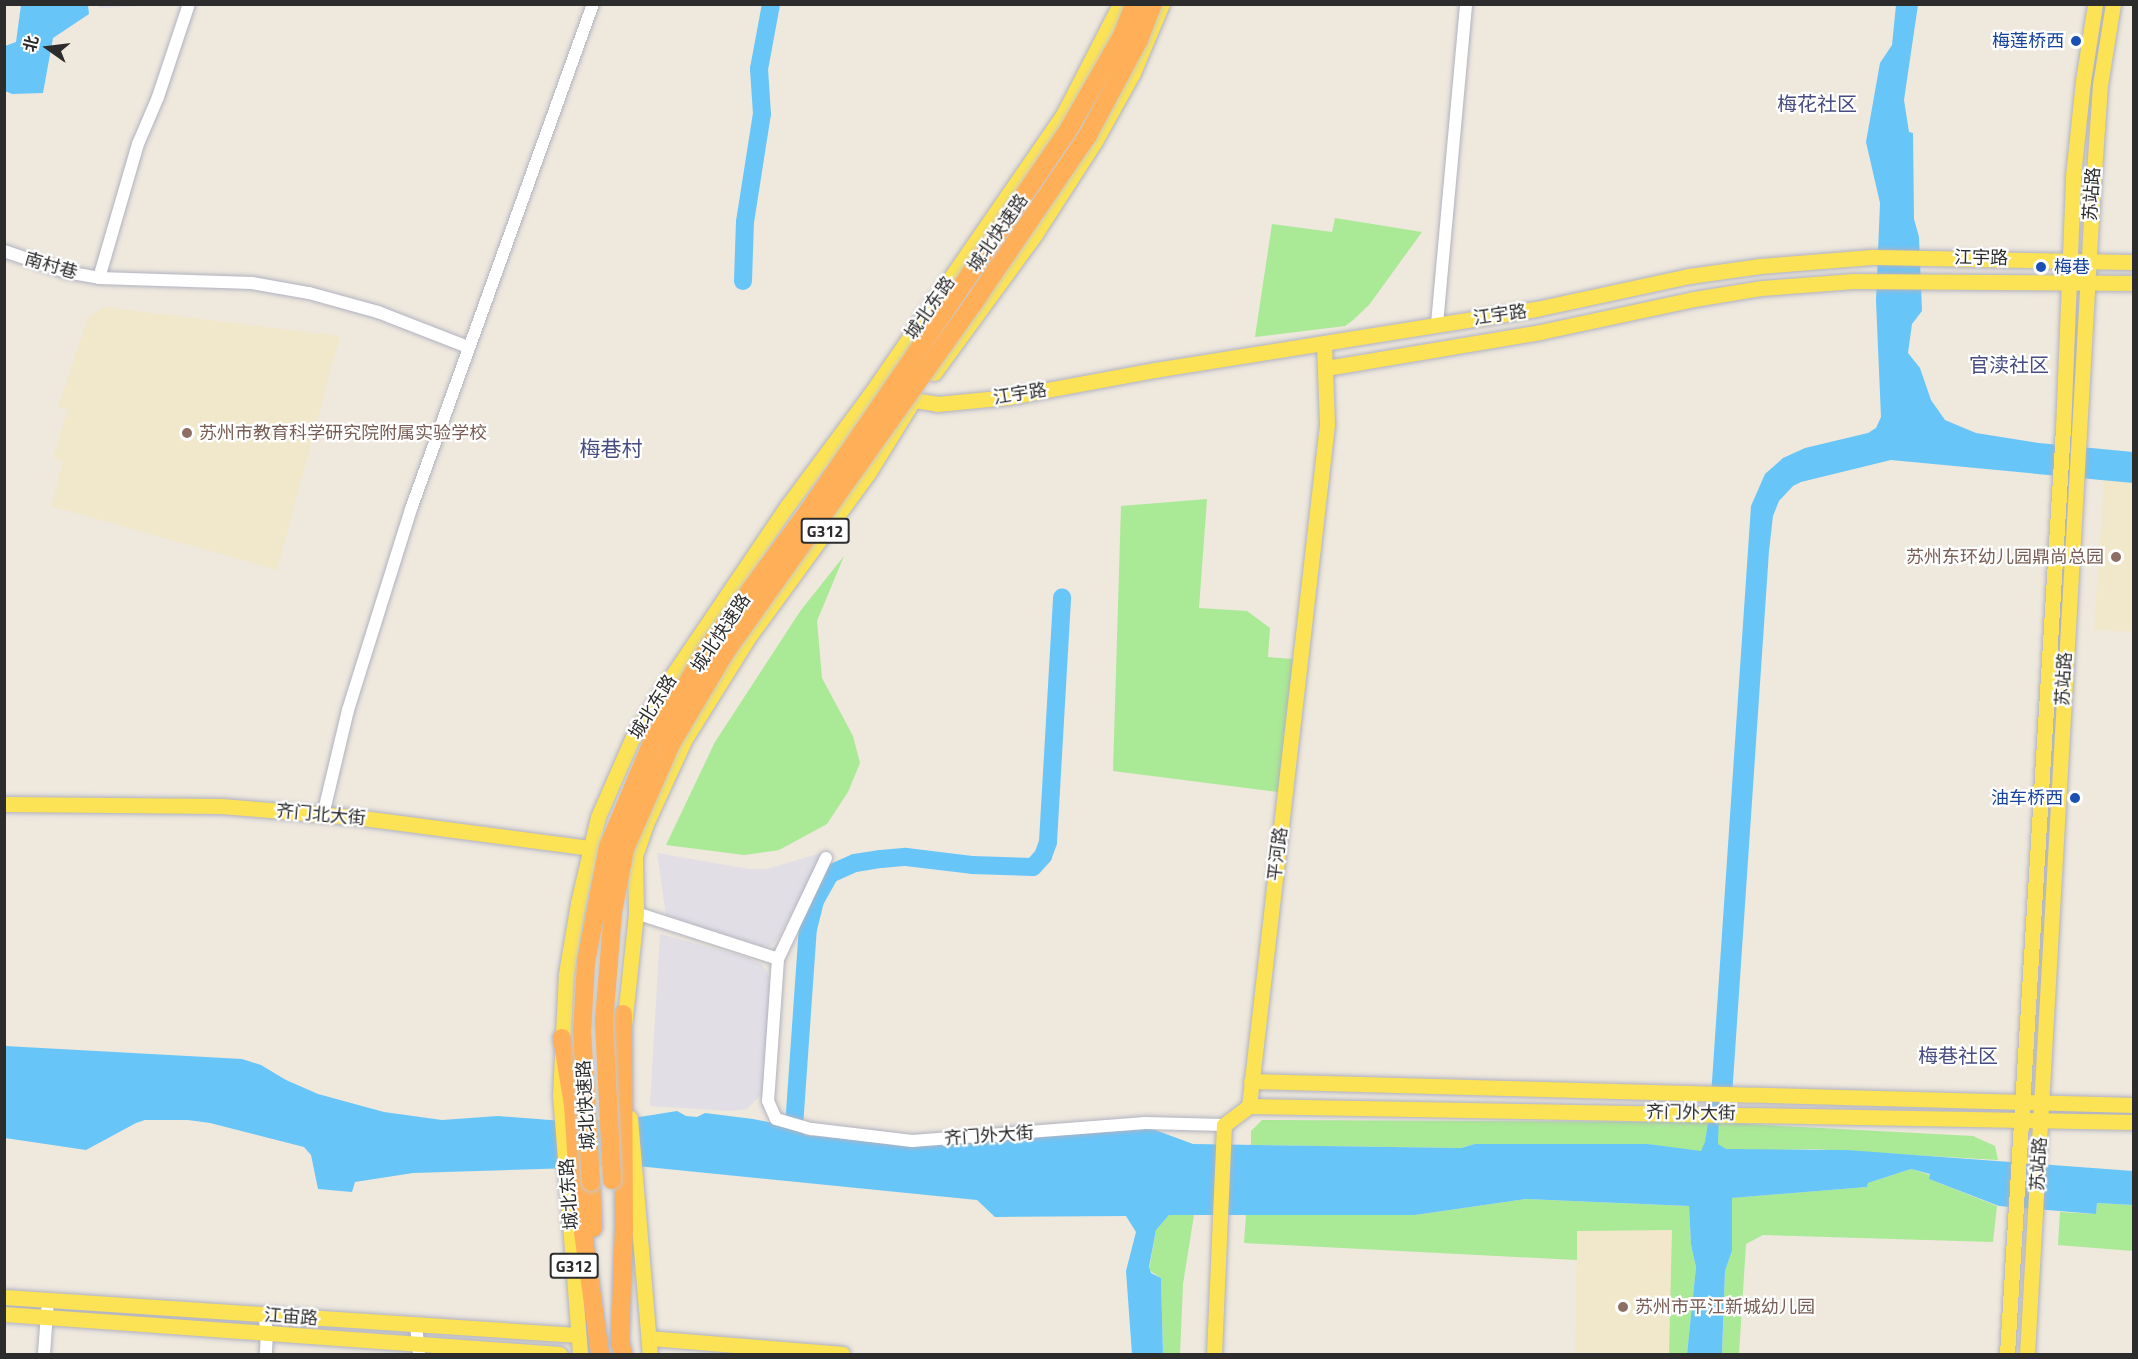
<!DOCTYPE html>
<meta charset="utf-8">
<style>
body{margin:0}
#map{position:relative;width:2138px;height:1359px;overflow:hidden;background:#eee8dd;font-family:"Titillium Web","Noto Sans SC",sans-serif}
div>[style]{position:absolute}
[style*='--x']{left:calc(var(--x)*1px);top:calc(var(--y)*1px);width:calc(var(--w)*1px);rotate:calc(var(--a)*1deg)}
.industrial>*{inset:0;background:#e1dee6}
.education>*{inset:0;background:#f1e8cb;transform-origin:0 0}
.green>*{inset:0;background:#aae995}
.water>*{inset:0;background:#68c5f8}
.river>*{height:18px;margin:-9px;padding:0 9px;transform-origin:9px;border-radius:9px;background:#68c5f8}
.roads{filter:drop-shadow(0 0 2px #b1b2c0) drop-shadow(0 0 2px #b1b2c0)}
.minor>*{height:12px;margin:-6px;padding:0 6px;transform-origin:6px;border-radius:6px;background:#fff}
.major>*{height:15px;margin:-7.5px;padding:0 7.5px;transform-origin:7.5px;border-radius:7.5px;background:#fbe355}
.highway>*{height:18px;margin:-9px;padding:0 9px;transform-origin:9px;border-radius:9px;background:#ffaf57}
.bridges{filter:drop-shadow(0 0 2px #c8c8c8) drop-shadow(0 0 2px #c8c8c8)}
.highway-bridge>*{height:18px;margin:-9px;padding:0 9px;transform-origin:9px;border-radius:9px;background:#ffaf57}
.dots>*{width:16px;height:16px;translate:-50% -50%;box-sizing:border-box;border:3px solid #fff;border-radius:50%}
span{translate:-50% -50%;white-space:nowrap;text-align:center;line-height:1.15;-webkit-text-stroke:4.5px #fff;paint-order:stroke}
.shield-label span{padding:2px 4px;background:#fff;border:2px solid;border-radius:4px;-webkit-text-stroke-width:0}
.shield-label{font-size:16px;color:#2c2c2c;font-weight:700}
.transit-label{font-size:18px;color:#164399}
.right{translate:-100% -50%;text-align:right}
.left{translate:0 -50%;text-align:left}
.street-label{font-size:18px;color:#2c2c2c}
.education-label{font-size:18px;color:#785e54}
.neighbourhood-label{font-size:20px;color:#484d80}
.quarter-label{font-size:21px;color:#484d80}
.frame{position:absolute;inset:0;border:6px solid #2c2c2c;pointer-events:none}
.north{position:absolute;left:18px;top:18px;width:60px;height:60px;-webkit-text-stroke:4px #fff;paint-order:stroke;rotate:284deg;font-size:16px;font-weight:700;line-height:24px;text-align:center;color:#2c2c2c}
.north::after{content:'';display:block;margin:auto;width:21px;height:27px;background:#2c2c2c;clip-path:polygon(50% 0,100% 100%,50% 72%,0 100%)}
</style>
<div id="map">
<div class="industrial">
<div style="clip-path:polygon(182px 4px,99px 8px,99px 4px)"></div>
<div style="clip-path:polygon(824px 852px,777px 940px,771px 946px,762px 946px,666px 915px,657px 853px,748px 869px,767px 869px)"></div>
<div style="clip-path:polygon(660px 934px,749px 958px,762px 965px,767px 972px,770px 980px,767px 1069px,762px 1094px,747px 1109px,731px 1111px,650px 1106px)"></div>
</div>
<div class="education">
<div style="clip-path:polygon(104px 307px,340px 336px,277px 570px,51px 506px,63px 461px,53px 457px,68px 409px,58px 407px,88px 317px)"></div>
<div style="clip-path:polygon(2104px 480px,2133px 483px,2133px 632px,2094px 630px)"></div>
<div style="left:1672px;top:1230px;width:124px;height:95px;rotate:91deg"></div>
</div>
<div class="green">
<div style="clip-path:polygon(1335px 218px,1422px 232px,1369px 305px,1352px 321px,1345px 326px,1255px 337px,1272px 224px,1332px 232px)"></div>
<div style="clip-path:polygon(1207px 499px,1199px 608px,1247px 611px,1270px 628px,1268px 657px,1293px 659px,1278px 792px,1113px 771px,1121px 506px)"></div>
<div style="clip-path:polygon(844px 556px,817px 621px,822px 678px,853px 736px,860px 763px,848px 792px,827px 824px,779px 850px,744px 855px,666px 845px,715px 742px,801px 610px)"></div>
<div style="clip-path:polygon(1262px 1120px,1709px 1122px,1973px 1136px,1995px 1146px,1998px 1160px,1813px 1149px,1696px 1152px,1648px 1144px,1475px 1144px,1461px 1148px,1251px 1145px,1251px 1131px)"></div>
<div style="clip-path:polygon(1911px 1169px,1930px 1175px,1929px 1179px,1997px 1206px,1993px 1242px,1763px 1235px,1746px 1244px,1739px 1354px,1722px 1354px,1725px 1271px,1732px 1251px,1732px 1198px,1867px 1187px,1868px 1183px)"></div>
<div style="clip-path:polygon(1526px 1199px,1689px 1206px,1691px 1245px,1696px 1267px,1687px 1354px,1669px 1354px,1672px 1230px,1577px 1231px,1577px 1260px,1244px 1243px,1246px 1215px,1415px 1215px)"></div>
<div style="clip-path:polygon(2097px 1203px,2133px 1205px,2133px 1251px,2058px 1245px,2060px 1212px,2096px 1214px)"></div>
<div style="clip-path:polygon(1169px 1215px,1194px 1215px,1183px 1284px,1180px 1354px,1163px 1354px,1161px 1278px,1149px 1270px,1156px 1230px)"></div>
</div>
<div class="water">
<div style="clip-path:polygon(21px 5px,88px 5px,89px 14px,53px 38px,43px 93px,12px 94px,5px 91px,5px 46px,16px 42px)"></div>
<div style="clip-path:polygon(1896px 5px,1918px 5px,1904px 100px,1909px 132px,1913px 133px,1914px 219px,1919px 237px,1922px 311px,1912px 324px,1908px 353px,1920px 368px,1931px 400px,1945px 420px,1976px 433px,2039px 443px,2133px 452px,2133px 483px,1891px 460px,1801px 482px,1793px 486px,1779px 501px,1773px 516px,1769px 551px,1731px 1111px,1719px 1111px,1718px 1144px,1726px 1149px,1847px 1150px,2133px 1171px,2133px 1205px,2097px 1203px,2096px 1214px,1999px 1206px,1929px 1179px,1930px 1174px,1911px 1169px,1868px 1183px,1867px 1187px,1732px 1198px,1732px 1251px,1725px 1271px,1722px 1354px,1687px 1354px,1696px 1267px,1691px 1245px,1689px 1206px,1526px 1199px,1415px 1215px,1169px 1215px,1156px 1230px,1149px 1267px,1151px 1273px,1161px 1278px,1163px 1354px,1132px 1354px,1126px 1271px,1136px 1232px,1126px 1216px,995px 1217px,977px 1200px,637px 1166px,413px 1173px,355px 1182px,352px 1192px,318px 1189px,311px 1155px,304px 1147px,210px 1123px,188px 1120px,145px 1120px,136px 1123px,86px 1150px,5px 1138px,5px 1046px,242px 1059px,261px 1065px,286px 1080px,318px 1094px,384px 1112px,442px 1120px,498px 1116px,563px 1121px,627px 1119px,677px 1111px,686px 1116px,697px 1117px,705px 1113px,753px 1119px,792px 1127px,805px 1135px,920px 1146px,1147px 1127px,1193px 1144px,1461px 1148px,1475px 1144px,1648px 1144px,1701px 1151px,1705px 1142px,1710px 1111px,1751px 506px,1765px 474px,1783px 458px,1805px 448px,1868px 433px,1876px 428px,1881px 417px,1876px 301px,1880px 203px,1866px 142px,1880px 63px,1892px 45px)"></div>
</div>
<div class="river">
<div style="--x:743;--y:281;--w:59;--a:-88.1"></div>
<div style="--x:745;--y:222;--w:109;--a:-81.1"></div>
<div style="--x:762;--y:114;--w:45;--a:-93.8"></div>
<div style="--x:759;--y:69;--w:66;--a:-79.5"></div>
<div style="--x:793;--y:1141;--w:213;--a:-86"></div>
<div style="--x:808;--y:929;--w:29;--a:-76"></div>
<div style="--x:815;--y:901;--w:31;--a:-61"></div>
<div style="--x:830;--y:874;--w:27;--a:-24"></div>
<div style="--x:855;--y:863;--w:26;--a:-9"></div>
<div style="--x:881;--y:859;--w:25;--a:-5"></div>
<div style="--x:906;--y:857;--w:66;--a:6.9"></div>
<div style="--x:972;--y:865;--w:61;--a:1.9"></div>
<div style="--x:1033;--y:867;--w:15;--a:-48"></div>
<div style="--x:1043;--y:856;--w:15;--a:-70"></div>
<div style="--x:1048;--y:842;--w:245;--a:-86.7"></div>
</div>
<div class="roads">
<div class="minor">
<div style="--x:4;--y:251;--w:65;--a:18.7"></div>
<div style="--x:66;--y:272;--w:34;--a:10"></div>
<div style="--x:99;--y:278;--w:153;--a:1.9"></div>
<div style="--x:252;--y:283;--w:58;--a:10"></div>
<div style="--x:309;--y:293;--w:72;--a:15.4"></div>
<div style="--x:378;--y:312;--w:97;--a:21.3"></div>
<div style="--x:99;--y:278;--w:140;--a:-73.8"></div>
<div style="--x:138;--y:144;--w:51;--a:-66.9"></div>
<div style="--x:158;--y:97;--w:98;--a:-71.6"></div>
<div style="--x:1437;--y:324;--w:321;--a:-84.8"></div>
<div style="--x:323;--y:815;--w:108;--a:-76.6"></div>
<div style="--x:348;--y:710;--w:211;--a:-72.6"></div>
<div style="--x:411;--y:509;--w:537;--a:-70.18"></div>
<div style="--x:826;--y:858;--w:112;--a:115.4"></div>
<div style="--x:778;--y:959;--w:142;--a:94"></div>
<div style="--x:768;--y:1101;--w:20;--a:66"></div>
<div style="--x:776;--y:1119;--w:37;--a:16"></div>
<div style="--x:812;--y:1129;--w:101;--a:6.8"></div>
<div style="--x:912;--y:1141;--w:234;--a:-4.4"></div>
<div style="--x:1145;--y:1123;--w:79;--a:1.5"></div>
<div style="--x:636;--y:913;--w:149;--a:17.9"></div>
<div style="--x:264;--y:1315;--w:17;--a:80"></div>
<div style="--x:267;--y:1332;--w:22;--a:93"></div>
<div style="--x:416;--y:1325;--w:29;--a:84"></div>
<div style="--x:44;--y:1354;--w:54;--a:-85.8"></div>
</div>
<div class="major">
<div style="--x:1326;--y:368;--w:217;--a:-9.5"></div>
<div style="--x:1540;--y:332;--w:157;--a:-12.1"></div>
<div style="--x:1694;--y:299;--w:69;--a:-9.2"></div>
<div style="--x:1762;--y:288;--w:92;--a:-4.4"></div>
<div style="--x:1854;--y:281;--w:280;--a:0.4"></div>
<div style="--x:934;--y:373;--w:173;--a:-53.9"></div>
<div style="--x:1036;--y:233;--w:107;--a:-57.2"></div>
<div style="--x:1094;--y:143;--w:80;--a:-60.9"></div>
<div style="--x:1133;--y:73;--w:75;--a:-67.2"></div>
<div style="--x:901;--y:398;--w:36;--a:9"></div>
<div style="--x:937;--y:404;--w:72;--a:-5.6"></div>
<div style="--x:1009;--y:397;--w:148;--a:-10.5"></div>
<div style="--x:1155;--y:370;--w:386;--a:-9.1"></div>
<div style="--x:1536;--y:309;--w:157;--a:-12.2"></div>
<div style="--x:1689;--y:276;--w:72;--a:-8"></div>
<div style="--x:1760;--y:266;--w:112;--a:-4.6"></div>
<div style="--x:1872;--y:257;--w:262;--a:1.1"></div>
<div style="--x:4;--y:804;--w:217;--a:0.5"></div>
<div style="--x:221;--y:806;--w:134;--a:4.7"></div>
<div style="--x:355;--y:817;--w:246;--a:7.5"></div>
<div style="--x:624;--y:1026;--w:114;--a:-83.9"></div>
<div style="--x:636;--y:913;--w:57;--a:-91"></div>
<div style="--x:635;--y:856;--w:34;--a:-71"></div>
<div style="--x:646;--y:824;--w:94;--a:-65.4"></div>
<div style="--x:685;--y:739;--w:119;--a:-58"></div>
<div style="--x:748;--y:638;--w:205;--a:-53.9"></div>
<div style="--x:869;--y:472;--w:80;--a:-58.3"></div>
<div style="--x:1251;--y:1081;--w:883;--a:1.56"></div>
<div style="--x:1249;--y:1106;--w:885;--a:1.04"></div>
<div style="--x:630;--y:1118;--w:237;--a:85.2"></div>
<div style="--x:4;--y:1297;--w:575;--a:3.79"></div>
<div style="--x:4;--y:1314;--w:557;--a:4.11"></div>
<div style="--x:649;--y:1338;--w:194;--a:4.7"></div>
<div style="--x:580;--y:1354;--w:259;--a:-94.4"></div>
<div style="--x:560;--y:1096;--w:122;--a:-87.2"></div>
<div style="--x:566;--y:974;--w:72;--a:-80.4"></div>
<div style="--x:578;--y:903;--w:88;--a:-76.9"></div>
<div style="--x:598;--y:817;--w:85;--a:-66.4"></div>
<div style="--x:632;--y:739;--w:71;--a:-57.7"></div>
<div style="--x:670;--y:679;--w:210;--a:-55.9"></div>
<div style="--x:788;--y:505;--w:136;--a:-53.4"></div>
<div style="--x:869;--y:396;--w:344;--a:-55.4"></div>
<div style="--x:1064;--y:113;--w:123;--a:-62.8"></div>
<div style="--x:1214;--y:1354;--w:229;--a:-87.5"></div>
<div style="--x:1224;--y:1125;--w:31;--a:-37"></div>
<div style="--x:1249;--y:1106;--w:685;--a:-83.47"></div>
<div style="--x:1327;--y:425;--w:81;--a:-92.1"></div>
<div style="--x:2007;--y:1354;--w:927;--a:-86.54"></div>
<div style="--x:2063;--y:429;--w:253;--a:-87.7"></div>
<div style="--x:2073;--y:176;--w:96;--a:-84"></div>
<div style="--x:2083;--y:81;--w:78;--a:-81.1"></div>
<div style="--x:2027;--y:1354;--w:1154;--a:-86.77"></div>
<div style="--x:2092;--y:202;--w:117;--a:-86.1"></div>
<div style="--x:2100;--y:85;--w:82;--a:-80.9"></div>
</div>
<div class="highway">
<div style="--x:562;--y:1038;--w:68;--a:80.7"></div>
<div style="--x:573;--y:1105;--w:106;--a:86.2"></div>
<div style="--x:580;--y:1211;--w:144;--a:82"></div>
<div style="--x:591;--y:1182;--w:46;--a:87.5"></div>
<div style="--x:623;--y:1354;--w:13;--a:-103"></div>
<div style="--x:620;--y:1341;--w:114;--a:-88"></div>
<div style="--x:624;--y:1227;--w:213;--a:-90.3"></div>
</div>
</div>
<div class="bridges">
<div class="highway-bridge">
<div style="--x:612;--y:1180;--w:159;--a:-92.9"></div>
<div style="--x:604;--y:1021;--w:109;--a:-85.3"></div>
<div style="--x:613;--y:912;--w:64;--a:-79.2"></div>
<div style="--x:625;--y:849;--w:115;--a:-66.3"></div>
<div style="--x:671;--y:744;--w:106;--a:-59.3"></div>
<div style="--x:725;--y:653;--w:439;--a:-54.6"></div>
<div style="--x:979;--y:295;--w:194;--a:-55.7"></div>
<div style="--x:1088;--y:135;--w:108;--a:-61.8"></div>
<div style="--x:1139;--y:40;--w:39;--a:-69"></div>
<div style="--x:591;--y:1182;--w:150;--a:-93.4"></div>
<div style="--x:582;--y:1032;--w:70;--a:-86.7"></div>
<div style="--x:586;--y:962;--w:117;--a:-79.2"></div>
<div style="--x:608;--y:847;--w:116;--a:-67.2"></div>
<div style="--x:653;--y:740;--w:109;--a:-59.2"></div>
<div style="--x:709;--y:646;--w:169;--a:-53.7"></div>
<div style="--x:809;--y:510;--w:463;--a:-55.7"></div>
<div style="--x:1070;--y:127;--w:105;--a:-60.3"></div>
<div style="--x:1122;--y:36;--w:34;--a:-69"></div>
</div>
</div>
<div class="dots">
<div style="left:2076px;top:41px;background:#1a4fb4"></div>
<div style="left:2041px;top:267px;background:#1a4fb4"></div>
<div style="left:187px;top:433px;background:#8d6e63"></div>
<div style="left:2116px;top:557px;background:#8d6e63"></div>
<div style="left:2075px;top:798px;background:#1a4fb4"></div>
<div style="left:1623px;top:1307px;background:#8d6e63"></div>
</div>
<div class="shield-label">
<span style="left:825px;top:531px">G312</span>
<span style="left:574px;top:1266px">G312</span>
</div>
<div class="transit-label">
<span class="right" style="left:2064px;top:41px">梅莲桥西</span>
<span class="left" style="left:2054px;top:267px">梅巷</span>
<span class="right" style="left:2063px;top:798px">油车桥西</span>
</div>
<div class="street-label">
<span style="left:2092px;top:194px;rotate:-86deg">苏站路</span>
<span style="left:998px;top:233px;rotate:-55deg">城北快速路</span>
<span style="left:1981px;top:258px;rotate:1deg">江宇路</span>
<span style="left:51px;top:266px;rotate:16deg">南村巷</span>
<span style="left:930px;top:308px;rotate:-55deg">城北东路</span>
<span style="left:1500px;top:315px;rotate:-8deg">江宇路</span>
<span style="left:1020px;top:394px;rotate:-9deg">江宇路</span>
<span style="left:721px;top:633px;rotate:-56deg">城北快速路</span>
<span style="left:2064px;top:679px;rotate:-87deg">苏站路</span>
<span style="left:653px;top:707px;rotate:-58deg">城北东路</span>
<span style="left:321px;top:815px;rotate:5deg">齐门北大街</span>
<span style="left:1278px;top:854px;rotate:-83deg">平河路</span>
<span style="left:586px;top:1105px;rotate:-93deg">城北快速路</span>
<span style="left:1691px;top:1113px;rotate:1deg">齐门外大街</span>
<span style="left:989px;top:1136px;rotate:-4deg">齐门外大街</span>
<span style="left:2039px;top:1164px;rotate:-87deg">苏站路</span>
<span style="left:569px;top:1194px;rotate:-94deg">城北东路</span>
<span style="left:291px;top:1317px;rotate:4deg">江宙路</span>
</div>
<div class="education-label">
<span class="left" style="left:199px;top:433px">苏州市教育科学研究院附属实验学校</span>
<span class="right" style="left:2104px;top:557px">苏州东环幼儿园鼎尚总园</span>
<span class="left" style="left:1635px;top:1307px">苏州市平江新城幼儿园</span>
</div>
<div class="neighbourhood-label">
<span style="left:1817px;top:103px">梅花社区</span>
<span style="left:2009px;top:364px">官渎社区</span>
<span style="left:1958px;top:1055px">梅巷社区</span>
</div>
<div class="quarter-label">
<span style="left:611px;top:448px">梅巷村</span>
</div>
<div class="frame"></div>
<div class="north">北</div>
</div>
